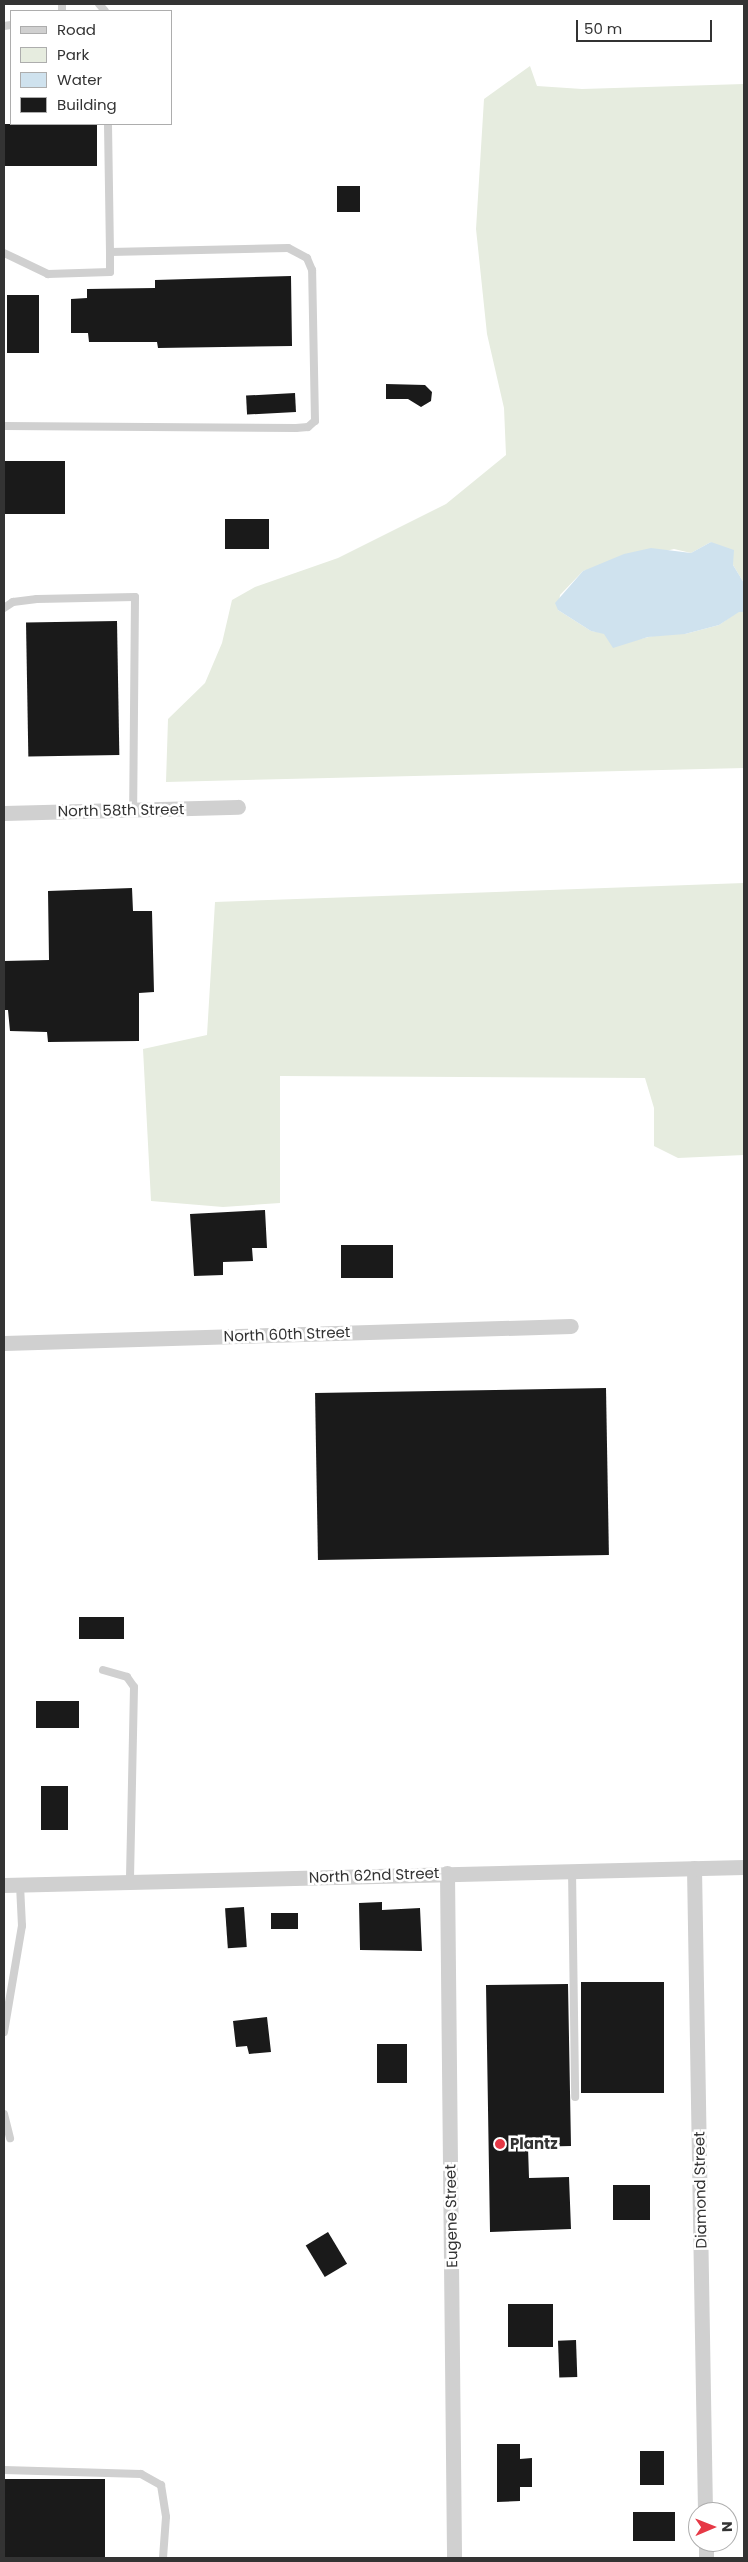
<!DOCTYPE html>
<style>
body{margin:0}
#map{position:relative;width:748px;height:2562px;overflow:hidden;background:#fff;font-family:Poppins,sans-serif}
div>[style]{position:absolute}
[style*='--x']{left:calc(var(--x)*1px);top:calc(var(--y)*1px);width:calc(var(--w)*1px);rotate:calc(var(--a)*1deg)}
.green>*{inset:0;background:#e6ecdf}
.water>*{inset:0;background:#cfe2ee}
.building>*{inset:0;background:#1a1a1a;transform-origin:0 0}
.service>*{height:8px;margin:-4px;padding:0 4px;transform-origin:4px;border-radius:4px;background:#d0d0d0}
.minor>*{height:15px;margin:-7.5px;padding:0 7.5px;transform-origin:7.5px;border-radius:7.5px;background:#d0d0d0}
.dots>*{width:14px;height:14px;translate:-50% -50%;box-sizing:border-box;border:2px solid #fff;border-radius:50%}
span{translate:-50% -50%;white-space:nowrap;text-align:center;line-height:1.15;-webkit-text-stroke:5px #fff;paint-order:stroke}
.street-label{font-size:15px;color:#333}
.poi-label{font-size:15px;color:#333;font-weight:700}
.left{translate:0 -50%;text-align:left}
.frame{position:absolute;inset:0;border:5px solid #333;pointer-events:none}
.legend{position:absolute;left:10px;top:10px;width:162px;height:115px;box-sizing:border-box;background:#fff;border:1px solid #adadad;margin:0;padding:6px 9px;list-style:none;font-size:15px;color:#333}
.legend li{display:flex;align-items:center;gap:10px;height:25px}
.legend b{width:25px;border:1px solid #adadad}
.north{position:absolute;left:688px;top:2502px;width:50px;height:50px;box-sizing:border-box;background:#fff;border:1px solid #adadad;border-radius:50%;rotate:89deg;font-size:14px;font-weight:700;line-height:20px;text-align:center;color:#333}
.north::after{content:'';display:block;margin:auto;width:18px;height:22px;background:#e63946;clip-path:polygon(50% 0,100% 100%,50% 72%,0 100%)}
.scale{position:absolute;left:576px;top:20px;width:136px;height:22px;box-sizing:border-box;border:2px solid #333;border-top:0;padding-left:6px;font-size:15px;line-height:18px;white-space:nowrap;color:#333;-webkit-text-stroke:4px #fff;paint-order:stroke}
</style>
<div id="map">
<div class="green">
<div style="clip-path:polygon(530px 66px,537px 86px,582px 89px,744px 84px,744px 583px,733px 565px,711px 542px,691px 553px,674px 549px,583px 571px,560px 595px,558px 610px,591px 631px,640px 639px,666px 633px,685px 634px,719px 625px,739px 611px,744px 612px,744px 768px,166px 782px,168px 719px,205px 683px,222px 643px,232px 600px,255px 587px,338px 558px,446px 504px,506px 455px,504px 408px,487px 334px,476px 229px,484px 99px)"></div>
<div style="clip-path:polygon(744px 883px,744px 1155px,678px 1158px,654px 1146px,654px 1108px,645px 1078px,280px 1076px,280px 1203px,223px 1207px,151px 1201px,143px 1049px,207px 1035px,215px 902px)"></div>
</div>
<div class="water">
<div style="clip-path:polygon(711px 542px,734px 550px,733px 565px,744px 583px,744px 612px,739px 612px,719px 625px,685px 634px,648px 637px,613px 648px,604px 634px,591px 631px,558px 610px,555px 603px,583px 571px,624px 554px,651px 548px,691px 553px)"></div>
</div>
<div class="building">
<div style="left:4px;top:124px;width:93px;height:42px"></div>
<div style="left:337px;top:186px;width:23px;height:26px"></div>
<div style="clip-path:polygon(291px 276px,292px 346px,158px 348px,157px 342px,89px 342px,88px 333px,71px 333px,71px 299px,87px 298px,87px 289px,155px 288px,155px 280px)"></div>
<div style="left:39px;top:295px;width:58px;height:32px;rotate:90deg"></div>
<div style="clip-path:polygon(386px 384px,425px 385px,432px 392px,431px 401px,421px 407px,408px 399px,386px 399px)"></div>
<div style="left:295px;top:393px;width:19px;height:49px;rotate:87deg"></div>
<div style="left:65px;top:461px;width:53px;height:61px;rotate:90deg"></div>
<div style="left:225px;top:519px;width:44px;height:30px"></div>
<div style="left:117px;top:621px;width:134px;height:91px;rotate:89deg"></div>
<div style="clip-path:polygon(132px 888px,133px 911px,152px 911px,154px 992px,139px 993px,139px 1041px,48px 1042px,47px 1032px,10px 1031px,8px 1010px,4px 1010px,4px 961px,49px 960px,48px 891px)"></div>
<div style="clip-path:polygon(265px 1210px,267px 1248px,252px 1248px,253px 1261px,223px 1262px,223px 1275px,194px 1276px,190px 1214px)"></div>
<div style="left:341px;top:1245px;width:52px;height:33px"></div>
<div style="left:606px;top:1388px;width:167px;height:291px;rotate:89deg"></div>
<div style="left:79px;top:1617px;width:45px;height:22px"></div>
<div style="left:36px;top:1701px;width:43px;height:27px"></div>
<div style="left:41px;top:1786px;width:27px;height:44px"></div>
<div style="clip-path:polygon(382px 1902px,382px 1910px,420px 1908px,422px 1951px,360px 1950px,359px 1903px)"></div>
<div style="left:244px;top:1907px;width:40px;height:19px;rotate:86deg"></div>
<div style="left:271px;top:1913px;width:27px;height:16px"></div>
<div style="left:581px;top:1982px;width:83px;height:111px"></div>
<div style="clip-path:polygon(568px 1984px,571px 2146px,528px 2147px,529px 2178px,569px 2177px,571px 2229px,490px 2232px,486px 1985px)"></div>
<div style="clip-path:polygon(267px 2017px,271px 2052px,249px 2054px,247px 2046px,236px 2047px,233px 2021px)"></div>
<div style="left:377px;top:2044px;width:30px;height:39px"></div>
<div style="left:650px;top:2185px;width:35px;height:37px;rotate:90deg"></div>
<div style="left:328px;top:2232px;width:37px;height:26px;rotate:59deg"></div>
<div style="left:508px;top:2304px;width:45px;height:43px"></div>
<div style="left:576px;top:2340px;width:37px;height:18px;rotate:88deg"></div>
<div style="clip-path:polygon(497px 2444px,520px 2444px,520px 2459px,532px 2458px,532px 2487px,520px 2487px,520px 2501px,497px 2502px)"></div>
<div style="left:640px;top:2451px;width:24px;height:34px"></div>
<div style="left:4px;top:2479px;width:101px;height:79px"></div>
<div style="left:633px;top:2512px;width:42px;height:29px"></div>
</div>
<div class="service">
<div style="--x:62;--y:4;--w:7;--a:90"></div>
<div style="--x:99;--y:4;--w:9;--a:49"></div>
<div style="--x:4;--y:26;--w:7;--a:-8"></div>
<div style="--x:4;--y:253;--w:49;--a:25.5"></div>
<div style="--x:48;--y:274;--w:62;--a:-1.8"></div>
<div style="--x:110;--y:272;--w:20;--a:-90"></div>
<div style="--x:4;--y:426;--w:292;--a:0.4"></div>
<div style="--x:296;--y:428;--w:12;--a:-5"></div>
<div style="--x:308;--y:427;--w:9;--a:-41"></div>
<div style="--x:315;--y:421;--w:151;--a:-91.1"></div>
<div style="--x:312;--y:270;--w:13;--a:-113"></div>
<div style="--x:307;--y:258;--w:21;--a:-152"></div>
<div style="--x:288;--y:248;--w:178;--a:178.7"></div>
<div style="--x:110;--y:252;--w:128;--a:-90.9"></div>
<div style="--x:4;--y:608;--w:11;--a:-34"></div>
<div style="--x:13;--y:602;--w:24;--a:-7"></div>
<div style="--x:37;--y:599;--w:98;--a:-1.2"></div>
<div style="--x:135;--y:597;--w:212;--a:90.5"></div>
<div style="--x:103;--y:1670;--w:25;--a:16"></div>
<div style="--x:127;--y:1677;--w:12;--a:55"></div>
<div style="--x:134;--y:1687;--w:195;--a:91.2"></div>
<div style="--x:572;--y:1870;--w:227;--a:89.2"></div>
<div style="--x:4;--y:2032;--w:108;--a:-80.4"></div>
<div style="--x:22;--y:1926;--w:41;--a:-92.8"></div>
<div style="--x:4;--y:2114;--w:25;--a:76"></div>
<div style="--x:4;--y:2470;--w:137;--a:1.7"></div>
<div style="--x:141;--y:2474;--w:23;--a:29"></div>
<div style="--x:161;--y:2485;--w:32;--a:81"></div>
<div style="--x:166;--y:2517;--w:41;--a:94.2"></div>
</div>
<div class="minor">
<div style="--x:4;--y:813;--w:234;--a:-1.5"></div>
<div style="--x:4;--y:1343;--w:567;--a:-1.72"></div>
<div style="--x:694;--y:1868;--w:644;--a:89.02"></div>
<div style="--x:447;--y:1873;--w:685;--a:89.41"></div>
<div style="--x:4;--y:1885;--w:740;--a:-1.39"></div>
<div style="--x:706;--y:2542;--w:16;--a:90"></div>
</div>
<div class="dots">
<div style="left:500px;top:2144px;background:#e63946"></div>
</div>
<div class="street-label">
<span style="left:121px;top:810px;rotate:-1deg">North 58th Street</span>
<span style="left:287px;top:1334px;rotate:-2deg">North 60th Street</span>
<span style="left:374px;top:1875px;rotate:-2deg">North 62nd Street</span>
<span style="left:700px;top:2190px;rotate:-91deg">Diamond Street</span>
<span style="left:451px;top:2216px;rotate:-91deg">Eugene Street</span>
</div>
<div class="poi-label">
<span class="left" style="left:510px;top:2144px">Plantz</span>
</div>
<div class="frame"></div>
<ul class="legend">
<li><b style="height:6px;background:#d0d0d0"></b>Road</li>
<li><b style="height:14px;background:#e6ecdf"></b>Park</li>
<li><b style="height:14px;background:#cfe2ee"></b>Water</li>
<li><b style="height:14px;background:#1a1a1a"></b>Building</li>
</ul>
<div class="north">N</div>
<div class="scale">50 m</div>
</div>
